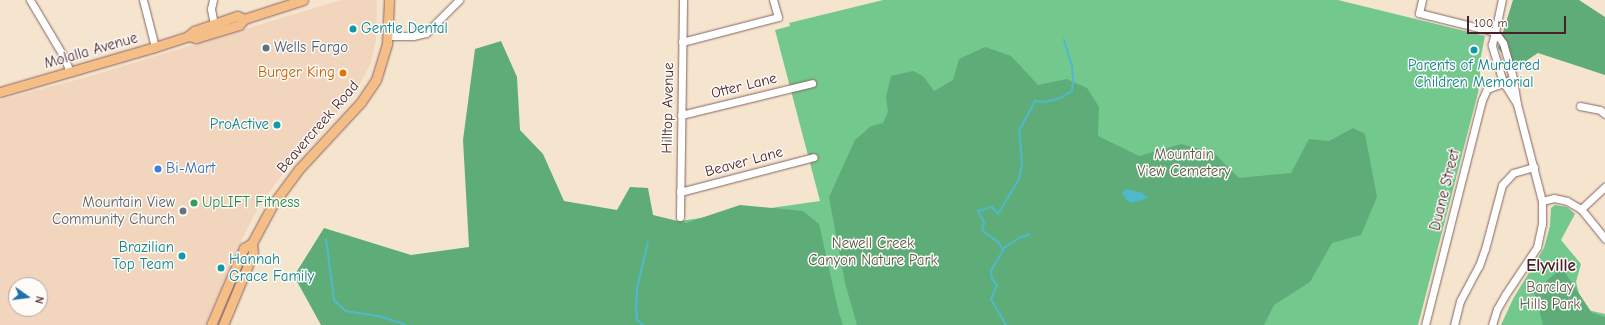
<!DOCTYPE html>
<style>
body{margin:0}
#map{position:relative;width:1605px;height:325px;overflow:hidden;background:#f6e5ce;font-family:"Comic Neue",sans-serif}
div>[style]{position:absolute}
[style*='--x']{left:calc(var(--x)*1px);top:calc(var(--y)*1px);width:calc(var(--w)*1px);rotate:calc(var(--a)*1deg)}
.built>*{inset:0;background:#f2d5bd}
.green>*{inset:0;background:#73c88d}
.forest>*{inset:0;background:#5eac78}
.water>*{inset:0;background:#4fb9cc}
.stream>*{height:2px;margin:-1px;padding:0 1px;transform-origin:1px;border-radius:1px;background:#4fb9cc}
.roads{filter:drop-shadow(0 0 1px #866464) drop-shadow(0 0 1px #866464)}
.minor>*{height:7px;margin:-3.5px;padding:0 3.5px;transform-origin:3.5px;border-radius:3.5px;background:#fff}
.major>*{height:9px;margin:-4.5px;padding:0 4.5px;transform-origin:4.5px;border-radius:4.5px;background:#f6be87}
.dots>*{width:11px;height:11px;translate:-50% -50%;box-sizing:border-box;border:2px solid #fdfcf7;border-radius:50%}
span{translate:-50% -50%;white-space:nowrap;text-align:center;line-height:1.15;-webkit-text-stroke:3px #fdfcf7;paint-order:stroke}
.culture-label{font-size:15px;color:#0d838f}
.left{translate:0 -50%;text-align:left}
.right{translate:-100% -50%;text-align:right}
.service-label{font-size:15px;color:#4e5e75}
.street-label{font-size:15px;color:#4a1f2b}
.food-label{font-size:15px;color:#c56008}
.park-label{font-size:15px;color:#585a4d}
.shop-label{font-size:15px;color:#366cbe}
.worship-label{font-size:15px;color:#5b616d}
.leisure-label{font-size:15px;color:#27864d}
.quarter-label{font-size:17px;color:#4a1f2b;font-weight:700}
.north{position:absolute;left:8px;top:277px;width:40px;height:40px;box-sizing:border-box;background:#fdfcf7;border:1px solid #b5a4a5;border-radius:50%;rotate:104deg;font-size:11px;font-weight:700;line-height:16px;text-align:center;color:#4a1f2b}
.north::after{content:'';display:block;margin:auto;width:14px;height:18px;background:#1f6fb2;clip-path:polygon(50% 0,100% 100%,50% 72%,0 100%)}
.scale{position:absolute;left:1467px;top:16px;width:99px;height:18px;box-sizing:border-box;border:2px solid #4a1f2b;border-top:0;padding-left:5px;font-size:12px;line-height:14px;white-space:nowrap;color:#4a1f2b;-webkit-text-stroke:3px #fdfcf7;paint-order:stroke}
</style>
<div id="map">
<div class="built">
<div style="clip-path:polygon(evenodd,341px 0,376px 0,377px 2px,376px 39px,371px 63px,355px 93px,291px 162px,259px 207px,245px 233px,205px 325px,0 325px,0 100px,87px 77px,341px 0,16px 285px,40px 285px,40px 309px,16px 309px,16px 285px)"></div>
</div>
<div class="green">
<div style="clip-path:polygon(883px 0,1338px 0,1485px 36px,1479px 66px,1481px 81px,1418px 325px,354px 325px,644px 226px,820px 201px,775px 30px,790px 26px,789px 23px)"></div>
<div style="clip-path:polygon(1555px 205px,1567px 207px,1575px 214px,1561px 240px,1581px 264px,1576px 282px,1583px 309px,1605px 314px,1605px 325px,1501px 325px,1513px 299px,1544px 248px,1550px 226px,1551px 208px)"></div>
</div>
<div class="forest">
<div style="clip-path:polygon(1513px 0,1579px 0,1605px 17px,1605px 75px,1538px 53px,1515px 68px,1498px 48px)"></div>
<div style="clip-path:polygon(501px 41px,517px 77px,520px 130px,543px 154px,564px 201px,617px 210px,630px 187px,648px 188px,653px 215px,686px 223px,740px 205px,803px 211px,819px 224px,839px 313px,843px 325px,321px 325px,294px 276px,324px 228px,411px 255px,469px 247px,463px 140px,475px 49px)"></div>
<div style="clip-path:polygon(985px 47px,1011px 56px,1038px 85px,1067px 79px,1087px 88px,1099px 107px,1098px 136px,1139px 156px,1181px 144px,1214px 153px,1239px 178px,1291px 173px,1309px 139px,1329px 141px,1353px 128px,1365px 134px,1377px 197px,1361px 235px,1332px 243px,1310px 282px,1274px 305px,1264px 325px,857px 325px,845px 283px,829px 197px,855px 140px,871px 126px,883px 123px,888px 112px,886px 97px,891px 76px,913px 71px,923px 76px,934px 91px,953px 80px,959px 59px)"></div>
<div style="clip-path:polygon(1562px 268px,1592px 313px,1605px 317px,1605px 325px,1543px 325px,1534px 291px)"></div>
</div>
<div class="water">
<div style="clip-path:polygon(1126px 189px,1142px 193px,1148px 198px,1132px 203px,1126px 200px,1122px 193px)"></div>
</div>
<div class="stream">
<div style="--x:326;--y:239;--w:62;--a:82.5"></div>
<div style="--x:334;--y:300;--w:16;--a:43"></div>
<div style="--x:346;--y:311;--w:33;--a:9"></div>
<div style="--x:379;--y:316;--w:28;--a:18"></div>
<div style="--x:1003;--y:250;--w:8;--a:-120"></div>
<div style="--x:999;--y:243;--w:21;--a:-143"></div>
<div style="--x:982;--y:230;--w:8;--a:-76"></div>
<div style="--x:984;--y:222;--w:13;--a:-119"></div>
<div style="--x:978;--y:211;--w:15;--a:-16"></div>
<div style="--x:992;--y:207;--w:9;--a:49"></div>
<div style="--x:998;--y:214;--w:41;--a:-59"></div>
<div style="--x:1019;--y:179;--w:16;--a:-79"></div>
<div style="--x:1022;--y:163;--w:32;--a:-95"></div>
<div style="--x:1019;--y:131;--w:34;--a:-62"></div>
<div style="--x:1035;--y:101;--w:11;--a:5"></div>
<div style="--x:1046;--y:102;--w:15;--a:-16"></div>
<div style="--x:1060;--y:98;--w:14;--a:-30"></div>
<div style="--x:1072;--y:91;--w:12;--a:-85"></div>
<div style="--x:1073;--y:79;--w:13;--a:-94"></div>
<div style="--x:1072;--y:66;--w:28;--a:-107"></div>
<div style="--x:643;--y:325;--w:8;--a:-140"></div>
<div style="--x:637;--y:320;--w:13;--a:-94"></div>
<div style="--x:636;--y:307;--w:19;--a:-87"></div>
<div style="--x:637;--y:288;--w:47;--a:-76.6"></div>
<div style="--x:1006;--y:325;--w:30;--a:-120"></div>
<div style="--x:991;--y:299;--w:15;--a:-67"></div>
<div style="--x:997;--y:285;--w:8;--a:-130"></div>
<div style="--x:992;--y:279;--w:8;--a:-97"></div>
<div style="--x:991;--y:271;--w:28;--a:-60"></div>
<div style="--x:1005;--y:247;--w:19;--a:-32"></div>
<div style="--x:1021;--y:237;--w:9;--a:-18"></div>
</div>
<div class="roads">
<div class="minor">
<div style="--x:30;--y:0;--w:66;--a:59.2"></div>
<div style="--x:64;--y:57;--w:16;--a:68"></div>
<div style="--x:143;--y:0;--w:49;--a:75.7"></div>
<div style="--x:213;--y:0;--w:9;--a:103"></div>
<div style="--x:211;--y:9;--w:15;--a:79"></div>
<div style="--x:1422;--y:0;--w:13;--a:103"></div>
<div style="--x:1419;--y:13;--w:78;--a:14"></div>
<div style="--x:1495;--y:32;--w:33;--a:-78"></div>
<div style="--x:1495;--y:32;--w:14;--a:54"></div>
<div style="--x:1503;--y:43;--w:37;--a:74"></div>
<div style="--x:1513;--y:79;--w:25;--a:81"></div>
<div style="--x:1517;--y:104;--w:26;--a:-122"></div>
<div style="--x:1503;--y:82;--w:39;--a:-107"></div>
<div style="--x:1492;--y:45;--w:13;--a:-77"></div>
<div style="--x:389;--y:36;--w:24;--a:0"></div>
<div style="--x:413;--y:36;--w:13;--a:-13"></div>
<div style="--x:426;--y:33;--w:47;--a:-45"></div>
<div style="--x:682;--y:42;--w:99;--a:-14.6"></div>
<div style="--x:778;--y:17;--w:18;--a:-106"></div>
<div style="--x:1580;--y:106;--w:20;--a:11"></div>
<div style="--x:1600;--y:110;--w:6;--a:39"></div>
<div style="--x:681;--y:115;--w:135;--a:-13.7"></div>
<div style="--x:680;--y:192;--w:138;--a:-14.6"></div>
<div style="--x:1542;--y:201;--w:12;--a:-14"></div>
<div style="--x:1554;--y:198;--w:13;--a:13"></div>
<div style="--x:1567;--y:201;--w:16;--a:30"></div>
<div style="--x:1581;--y:209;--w:38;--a:51"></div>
<div style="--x:1581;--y:209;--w:33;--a:-43"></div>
<div style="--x:680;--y:217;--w:217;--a:-89.2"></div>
<div style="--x:1425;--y:325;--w:232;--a:-75.8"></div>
<div style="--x:1482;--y:100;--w:12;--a:-66"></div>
<div style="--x:1487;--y:89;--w:28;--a:-21"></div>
<div style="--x:1454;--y:325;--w:25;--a:-76"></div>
<div style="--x:1460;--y:301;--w:40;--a:-62"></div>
<div style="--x:1479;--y:266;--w:18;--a:-71"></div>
<div style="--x:1485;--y:249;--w:66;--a:-75.1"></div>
<div style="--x:1502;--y:185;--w:16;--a:-47"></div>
<div style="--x:1513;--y:173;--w:22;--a:-16"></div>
<div style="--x:1492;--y:325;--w:17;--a:-73"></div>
<div style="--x:1497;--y:309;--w:16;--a:-60"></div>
<div style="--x:1505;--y:295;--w:58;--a:-56.3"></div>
<div style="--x:1537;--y:247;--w:24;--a:-78"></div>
<div style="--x:1542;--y:224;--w:23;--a:-90"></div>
<div style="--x:1542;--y:201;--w:100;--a:-104.5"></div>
</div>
<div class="major">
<div style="--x:188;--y:36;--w:8;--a:14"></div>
<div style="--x:196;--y:38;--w:45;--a:-16.8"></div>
<div style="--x:239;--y:25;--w:8;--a:-50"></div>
<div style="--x:244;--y:19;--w:62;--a:-17.9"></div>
<div style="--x:0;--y:92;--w:161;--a:-16.2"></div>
<div style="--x:155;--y:47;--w:35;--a:-18"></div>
<div style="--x:188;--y:36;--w:8;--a:-40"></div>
<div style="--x:194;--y:31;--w:46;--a:-19.2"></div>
<div style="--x:237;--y:16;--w:8;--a:23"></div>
<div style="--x:211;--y:325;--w:84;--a:-66.8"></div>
<div style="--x:244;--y:248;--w:9;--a:-32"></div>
<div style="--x:252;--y:243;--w:44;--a:-61.7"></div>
<div style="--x:273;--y:204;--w:44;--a:-53.4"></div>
<div style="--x:299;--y:169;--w:91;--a:-47.2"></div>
<div style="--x:361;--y:102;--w:27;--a:-56"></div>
<div style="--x:376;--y:80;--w:38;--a:-73"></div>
<div style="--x:387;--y:44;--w:44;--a:-87.4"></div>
<div style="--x:223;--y:325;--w:78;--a:-67.4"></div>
<div style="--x:253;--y:253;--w:10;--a:-96"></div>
</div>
</div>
<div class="dots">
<div style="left:353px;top:29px;background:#0f9aa8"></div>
<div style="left:266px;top:48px;background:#5c6f8a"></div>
<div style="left:1474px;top:50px;background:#0f9aa8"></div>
<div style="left:343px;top:73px;background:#e8710a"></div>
<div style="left:277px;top:125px;background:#0f9aa8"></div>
<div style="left:158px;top:169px;background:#3f7fe0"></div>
<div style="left:194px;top:203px;background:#2e9e5b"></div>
<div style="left:183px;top:211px;background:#6b7280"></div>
<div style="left:182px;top:256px;background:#0f9aa8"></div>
<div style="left:221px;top:268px;background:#0f9aa8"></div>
</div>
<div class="culture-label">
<span class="left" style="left:361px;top:29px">Gentle Dental</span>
<span style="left:1474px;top:74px">Parents of Murdered<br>Children Memorial</span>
<span class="right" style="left:269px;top:125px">ProActive</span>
<span class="right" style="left:174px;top:256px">Brazilian<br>Top Team</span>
<span class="left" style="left:229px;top:268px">Hannah<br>Grace Family</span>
</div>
<div class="service-label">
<span class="left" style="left:274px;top:48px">Wells Fargo</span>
</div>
<div class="street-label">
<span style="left:91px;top:51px;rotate:-16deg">Molalla Avenue</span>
<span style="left:744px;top:86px;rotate:-14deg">Otter Lane</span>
<span style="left:668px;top:108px;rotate:-89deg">Hilltop Avenue</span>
<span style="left:318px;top:127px;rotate:-49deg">Beavercreek Road</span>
<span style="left:744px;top:162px;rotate:-15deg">Beaver Lane</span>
<span style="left:1445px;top:190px;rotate:-76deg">Duane Street</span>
</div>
<div class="food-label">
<span class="right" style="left:335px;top:73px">Burger King</span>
</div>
<div class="park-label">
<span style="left:1184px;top:163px">Mountain<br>View Cemetery</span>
<span style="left:873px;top:252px">Newell Creek<br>Canyon Nature Park</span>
<span style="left:1550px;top:296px">Barclay<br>Hills Park</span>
</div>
<div class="shop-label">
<span class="left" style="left:166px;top:169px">Bi-Mart</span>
</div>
<div class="worship-label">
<span class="right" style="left:175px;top:211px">Mountain View<br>Community Church</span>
</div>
<div class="leisure-label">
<span class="left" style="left:202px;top:203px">UpLIFT Fitness</span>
</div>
<div class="quarter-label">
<span style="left:1551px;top:266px">Elyville</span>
</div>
<div class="north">N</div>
<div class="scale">100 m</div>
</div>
